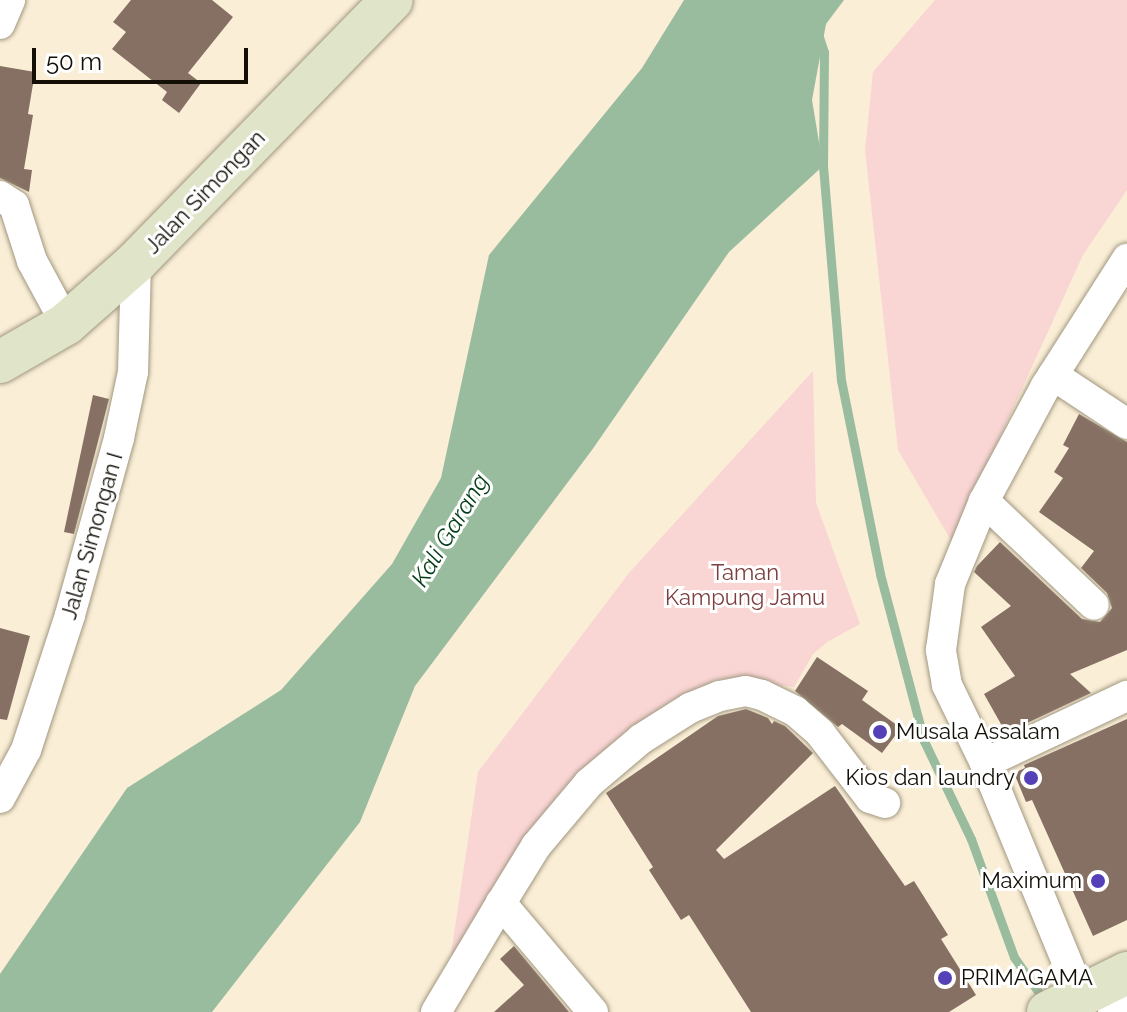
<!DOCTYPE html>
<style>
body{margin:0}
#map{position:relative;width:1127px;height:1012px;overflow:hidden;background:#faeed6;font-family:Raleway,sans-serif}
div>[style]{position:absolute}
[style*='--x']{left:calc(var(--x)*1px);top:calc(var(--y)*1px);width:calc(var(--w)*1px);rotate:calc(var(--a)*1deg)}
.green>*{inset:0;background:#f9d5d3}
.water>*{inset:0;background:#9abc9e}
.stream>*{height:9px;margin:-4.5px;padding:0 4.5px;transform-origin:4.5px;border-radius:4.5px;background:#9abc9e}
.building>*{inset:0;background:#867063}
.roads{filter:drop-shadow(0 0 2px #a19780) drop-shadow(0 0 2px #a19780)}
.street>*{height:30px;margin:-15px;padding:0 15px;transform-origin:15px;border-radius:15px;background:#fff}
.secondary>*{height:42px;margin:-21px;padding:0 21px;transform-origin:21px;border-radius:21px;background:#e0e5ca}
.dots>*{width:22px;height:22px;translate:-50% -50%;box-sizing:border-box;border:4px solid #fff;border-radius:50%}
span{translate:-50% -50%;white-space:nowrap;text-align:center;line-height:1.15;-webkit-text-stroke:6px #fff;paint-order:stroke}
.street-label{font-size:22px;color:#130f07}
.park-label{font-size:22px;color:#7c3f3f}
.poi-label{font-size:22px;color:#130f07}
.left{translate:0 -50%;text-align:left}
.right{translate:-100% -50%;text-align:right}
.water-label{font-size:24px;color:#053e18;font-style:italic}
.scale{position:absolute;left:32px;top:48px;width:216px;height:36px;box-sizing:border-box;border:4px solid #130f07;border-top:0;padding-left:10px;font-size:24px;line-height:28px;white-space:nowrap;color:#130f07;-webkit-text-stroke:6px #fff;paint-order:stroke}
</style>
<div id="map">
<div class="green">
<div style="clip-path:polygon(935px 0,1127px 0,1127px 190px,1083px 255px,952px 542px,898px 450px,865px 150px,873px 72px)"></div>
<div style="clip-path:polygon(813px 371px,816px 503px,860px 624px,827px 642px,813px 654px,794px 687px,719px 679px,671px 701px,582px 776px,448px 975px,478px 772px,629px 573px)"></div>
</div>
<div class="water">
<div style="clip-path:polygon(684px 0,844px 0,826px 24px,812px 100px,823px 166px,729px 252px,592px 450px,415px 686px,360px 822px,212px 1012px,0 1012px,0 974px,127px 788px,281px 690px,392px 564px,441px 478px,489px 255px,642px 68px)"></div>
</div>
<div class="stream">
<div style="--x:819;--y:37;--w:16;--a:72"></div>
<div style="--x:824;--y:52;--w:114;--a:90.5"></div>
<div style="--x:823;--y:166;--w:215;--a:85.2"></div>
<div style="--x:841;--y:380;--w:198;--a:78.6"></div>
<div style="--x:880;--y:574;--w:173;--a:75.2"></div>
<div style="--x:924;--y:741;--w:109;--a:64.4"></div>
<div style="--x:971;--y:839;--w:126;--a:70"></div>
<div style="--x:1014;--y:957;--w:56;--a:55.2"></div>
</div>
<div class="building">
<div style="clip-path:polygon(131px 0,212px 0,233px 17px,188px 73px,201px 83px,179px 113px,162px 100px,167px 92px,112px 49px,126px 32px,113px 22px)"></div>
<div style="clip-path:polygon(0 66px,35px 72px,28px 114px,33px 115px,24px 169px,32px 170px,29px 192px,0 178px)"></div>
<div style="clip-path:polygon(93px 395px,109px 399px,74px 534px,64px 532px)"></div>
<div style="clip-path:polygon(1079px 414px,1127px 442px,1127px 650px,1070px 674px,1091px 693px,1006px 733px,984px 694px,1015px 676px,981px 627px,1011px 606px,974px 572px,977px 566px,1000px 542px,1082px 619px,1100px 622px,1112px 608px,1107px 593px,1081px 568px,1094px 551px,1039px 512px,1063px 478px,1054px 472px,1069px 448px,1063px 445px)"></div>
<div style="clip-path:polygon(0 628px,30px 636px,7px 720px,0 719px)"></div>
<div style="clip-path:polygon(817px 657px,868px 691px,862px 700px,901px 728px,882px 753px,842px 724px,838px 727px,795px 691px)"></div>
<div style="clip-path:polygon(746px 709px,768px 718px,772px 724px,774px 721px,785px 726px,813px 753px,716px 850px,724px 859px,835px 786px,905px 886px,914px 881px,948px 935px,941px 939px,976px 995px,949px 1012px,751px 1012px,689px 915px,681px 920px,649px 870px,653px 867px,606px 793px,718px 716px)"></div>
<div style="clip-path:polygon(1127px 719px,1127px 920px,1093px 936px,1032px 800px,1026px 802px,1014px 773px,1025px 768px,1024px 765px)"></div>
<div style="clip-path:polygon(514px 946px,569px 1012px,494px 1012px,524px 985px,500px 959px)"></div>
</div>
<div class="roads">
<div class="street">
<div style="--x:0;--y:24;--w:26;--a:-67"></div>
<div style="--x:0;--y:196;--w:17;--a:33"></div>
<div style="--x:14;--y:205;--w:59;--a:72.2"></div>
<div style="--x:32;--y:261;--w:72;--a:61.6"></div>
<div style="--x:1053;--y:375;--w:89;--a:33.5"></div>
<div style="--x:984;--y:501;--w:151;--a:43.4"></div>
<div style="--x:985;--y:763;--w:157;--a:-25.3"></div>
<div style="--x:0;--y:798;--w:55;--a:-61.6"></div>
<div style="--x:26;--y:750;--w:142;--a:-71.9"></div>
<div style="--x:70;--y:615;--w:184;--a:-74.5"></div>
<div style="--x:119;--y:438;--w:67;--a:-78"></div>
<div style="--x:133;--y:372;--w:110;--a:-88.4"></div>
<div style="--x:1081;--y:996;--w:252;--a:-112.4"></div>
<div style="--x:985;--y:763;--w:87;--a:-116"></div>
<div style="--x:947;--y:685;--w:36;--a:-100"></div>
<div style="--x:941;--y:650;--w:67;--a:-82.2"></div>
<div style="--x:950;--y:584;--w:90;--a:-67.7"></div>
<div style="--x:984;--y:501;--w:131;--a:-61.7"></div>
<div style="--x:1046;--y:386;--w:151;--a:-57.5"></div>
<div style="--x:436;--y:1012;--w:127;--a:-59.2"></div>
<div style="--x:593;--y:1012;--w:143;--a:-130.2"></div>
<div style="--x:501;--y:903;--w:67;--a:-58.4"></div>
<div style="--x:536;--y:846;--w:82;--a:-49.9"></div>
<div style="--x:589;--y:783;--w:68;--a:-40.2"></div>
<div style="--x:641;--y:739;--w:58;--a:-32.3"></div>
<div style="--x:690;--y:708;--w:32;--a:-22"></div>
<div style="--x:720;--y:696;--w:26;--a:-11"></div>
<div style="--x:746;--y:691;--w:16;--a:14"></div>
<div style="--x:762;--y:695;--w:37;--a:26"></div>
<div style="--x:795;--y:711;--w:33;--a:41"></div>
<div style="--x:820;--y:733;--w:82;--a:52.4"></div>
<div style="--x:870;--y:798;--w:16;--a:18"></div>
<div style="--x:1113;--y:1012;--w:16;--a:-30"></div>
</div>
<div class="secondary">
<div style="--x:0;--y:362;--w:76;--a:-29.9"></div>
<div style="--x:66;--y:324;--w:94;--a:-41.5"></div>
<div style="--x:136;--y:262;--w:366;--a:-45.7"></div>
<div style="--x:1048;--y:1012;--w:88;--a:-26.3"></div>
</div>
</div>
<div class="dots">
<div style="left:880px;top:732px;background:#5640b7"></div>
<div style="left:1031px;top:778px;background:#5640b7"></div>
<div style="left:1098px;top:881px;background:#5640b7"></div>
<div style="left:945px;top:978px;background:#5640b7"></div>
</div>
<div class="street-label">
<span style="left:205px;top:192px;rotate:-46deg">Jalan Simongan</span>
<span style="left:92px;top:536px;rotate:-74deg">Jalan Simongan I</span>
</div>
<div class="park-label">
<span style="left:745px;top:585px">Taman<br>Kampung Jamu</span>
</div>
<div class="poi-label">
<span class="left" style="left:896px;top:732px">Musala Assalam</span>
<span class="right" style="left:1015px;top:778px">Kios dan laundry</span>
<span class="right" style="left:1082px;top:881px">Maximum</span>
<span class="left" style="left:961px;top:978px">PRIMAGAMA</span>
</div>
<div class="water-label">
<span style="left:450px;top:530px;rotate:-59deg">Kali Garang</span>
</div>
<div class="scale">50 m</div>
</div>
